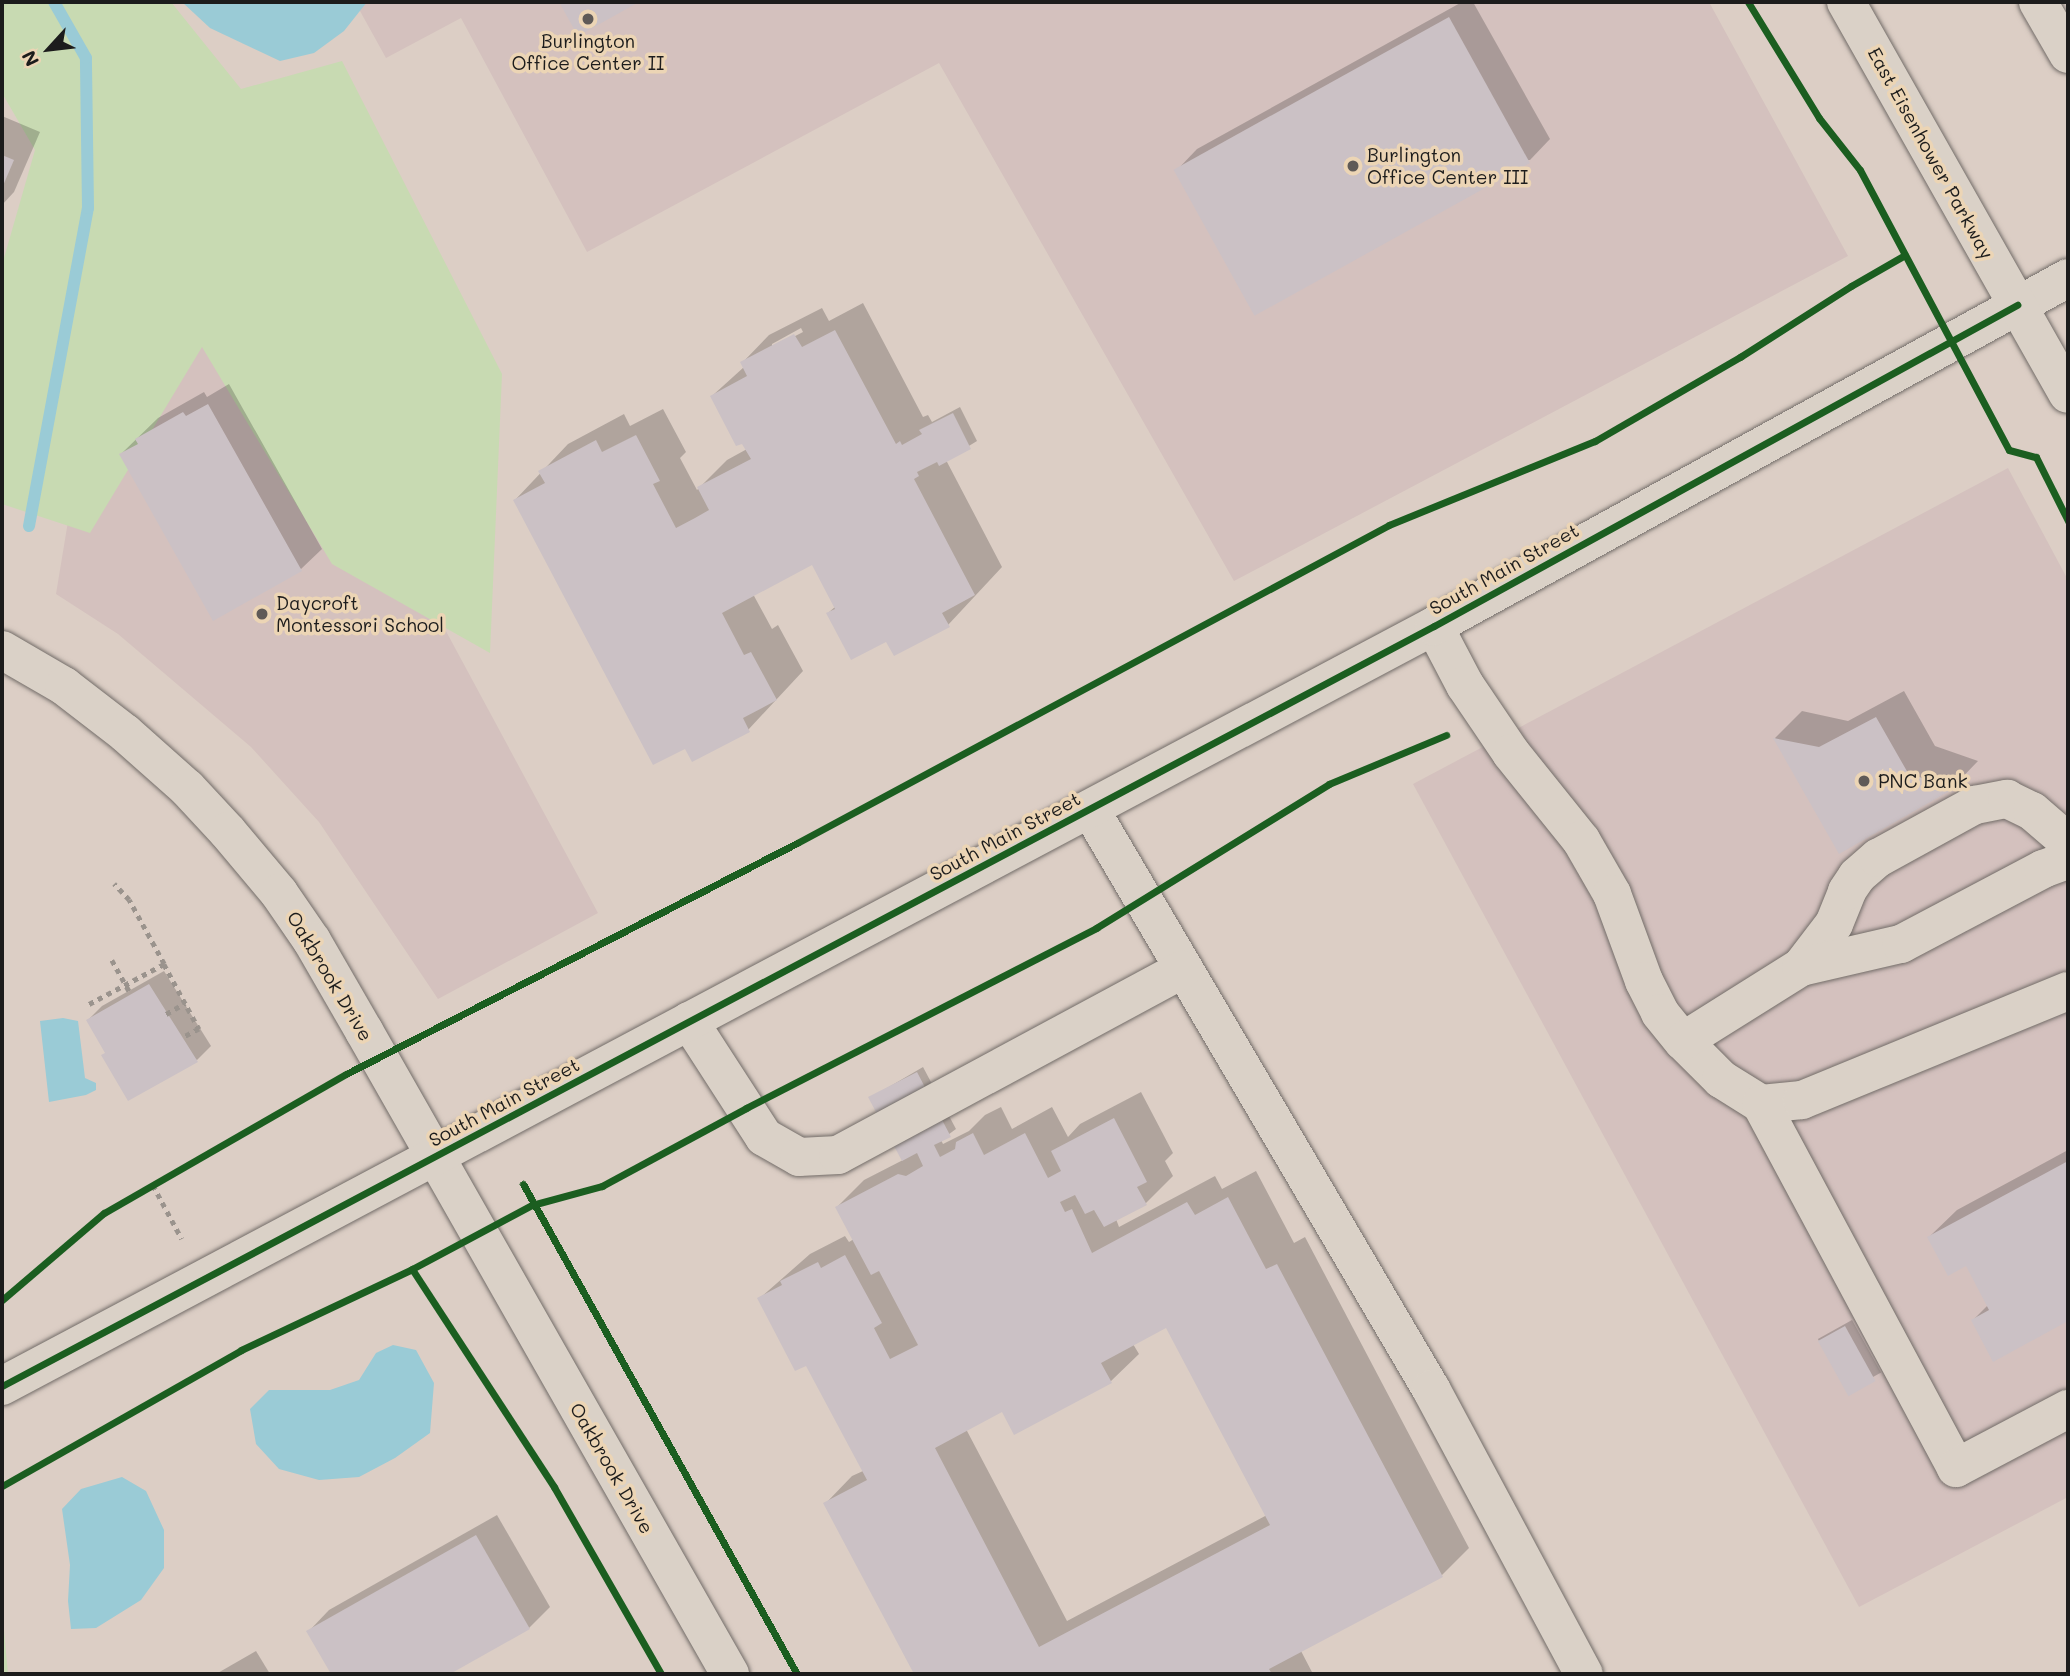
<!DOCTYPE html>
<style>
body{margin:0}
#map{position:relative;width:2070px;height:1676px;overflow:hidden;background:#dccec5;font-family:Mali,sans-serif}
div>[style]{position:absolute}
[style*='--x']{left:calc(var(--x)*1px);top:calc(var(--y)*1px);width:calc(var(--w)*1px);rotate:calc(var(--a)*1deg)}
.built>*{inset:0;background:#d4c1be}
.green>*{inset:0;background:#c8dab2}
.water>*{inset:0;background:#9acbd6}
.shadow>*{inset:0;background:#0003;transform-origin:0 0}
.stream>*{height:12px;margin:-6px;padding:0 6px;transform-origin:6px;border-radius:6px;background:#9acbd6}
.building>*{inset:0;background:#cbc1c5;transform-origin:0 0}
.path>*{height:4.5px;margin-top:-2.25px;transform-origin:0;background:repeating-linear-gradient(90deg,#9a938d 0 5px,transparent 0 10px)}
.roads{filter:drop-shadow(0 0 2px #726c68) drop-shadow(0 0 2px #726c68)}
.minor>*{height:38px;margin:-19px;padding:0 19px;transform-origin:19px;border-radius:19px;background:#dad1c7}
.major>*{height:38px;margin:-19px;padding:0 19px;transform-origin:19px;border-radius:19px;background:#dad1c7}
.cycleway>*{height:7px;margin:-3.5px;padding:0 3.5px;transform-origin:3.5px;border-radius:3.5px;background:#1b5e20}
.dots>*{width:19px;height:19px;translate:-50% -50%;box-sizing:border-box;border:4px solid #ecd5b5;border-radius:50%}
span{translate:-50% -50%;white-space:nowrap;text-align:center;line-height:1.15;-webkit-text-stroke:7px #ecd5b5;paint-order:stroke}
.poi-label{font-size:19px;color:#1c1c1c}
.left{translate:0 -50%;text-align:left}
.street-label{font-size:19px;color:#1c1c1c}
.frame{position:absolute;inset:0;border:4px solid #1c1c1c;pointer-events:none}
.north{position:absolute;left:14px;top:14px;width:70px;height:70px;-webkit-text-stroke:5px #ecd5b5;paint-order:stroke;rotate:243deg;font-size:19px;font-weight:700;line-height:28px;text-align:center;color:#1c1c1c}
.north::after{content:'';display:block;margin:auto;width:24px;height:32px;background:#1c1c1c;clip-path:polygon(50% 0,100% 100%,50% 72%,0 100%)}
</style>
<div id="map">
<div class="built">
<div style="clip-path:polygon(355px 2px,1709px 2px,1848px 256px,1234px 581px,939px 63px,587px 252px,461px 18px,386px 58px)"></div>
<div style="clip-path:polygon(249px 266px,598px 913px,438px 999px,319px 822px,251px 747px,118px 634px,56px 594px,97px 346px)"></div>
<div style="clip-path:polygon(2008px 468px,2068px 580px,2068px 1497px,1859px 1607px,1413px 784px)"></div>
</div>
<div class="green">
<div style="clip-path:polygon(2px 2px,171px 2px,241px 89px,342px 61px,502px 374px,490px 653px,332px 564px,202px 347px,90px 533px,2px 504px,2px 265px,35px 150px,2px 93px)"></div>
<div style="clip-path:polygon(2px 1608px,8px 1674px,2px 1674px)"></div>
</div>
<div class="water">
<div style="clip-path:polygon(182px 2px,367px 2px,344px 31px,314px 53px,280px 61px,210px 28px)"></div>
<div style="clip-path:polygon(63px 1018px,78px 1021px,85px 1078px,96px 1083px,96px 1090px,86px 1095px,49px 1102px,40px 1021px)"></div>
<div style="clip-path:polygon(393px 1345px,416px 1350px,434px 1383px,430px 1433px,395px 1458px,359px 1477px,319px 1480px,279px 1469px,256px 1444px,250px 1409px,269px 1390px,330px 1390px,359px 1380px,376px 1353px)"></div>
<div style="clip-path:polygon(122px 1477px,146px 1491px,164px 1530px,164px 1568px,141px 1600px,96px 1628px,71px 1629px,68px 1601px,70px 1565px,62px 1509px,81px 1489px)"></div>
</div>
<div class="shadow">
<div style="clip-path:polygon(1462px 2px,1473px 2px,1550px 139px,1530px 160px,1177px 170px,1197px 149px)"></div>
<div style="clip-path:polygon(2px 116px,40px 132px,14px 192px,2px 205px)"></div>
<div style="clip-path:polygon(evenodd,863px 303px,923px 417px,928px 415px,932px 422px,960px 407px,977px 441px,946px 460px,1002px 567px,948px 625px,887px 640px,828px 613px,836px 606px,813px 563px,753px 594px,772px 629px,778px 625px,803px 671px,748px 730px,685px 746px,515px 500px,568px 444px,624px 414px,630px 426px,663px 409px,686px 452px,680px 458px,697px 490px,727px 460px,747px 449px,712px 396px,744px 367px,742px 363px,769px 335px,822px 308px,829px 321px,863px 303px,801px 328px,803px 332px,772px 348px,772px 344px,801px 328px)"></div>
<div style="clip-path:polygon(229px 384px,322px 549px,301px 569px,121px 454px,158px 418px,204px 392px,207px 397px)"></div>
<div style="clip-path:polygon(1904px 691px,1935px 746px,1978px 761px,1952px 788px,1840px 851px,1775px 738px,1802px 711px,1848px 721px)"></div>
<div style="clip-path:polygon(164px 971px,211px 1046px,197px 1060px,88px 1020px,102px 1006px)"></div>
<div style="clip-path:polygon(evenodd,923px 1067px,956px 1129px,941px 1140px,943px 1144px,969px 1131px,985px 1115px,1001px 1107px,1012px 1129px,1052px 1107px,1068px 1137px,1080px 1124px,1141px 1092px,1173px 1153px,1165px 1161px,1173px 1176px,1146px 1203px,1116px 1219px,1119px 1227px,1215px 1176px,1222px 1189px,1256px 1171px,1294px 1243px,1305px 1237px,1469px 1548px,1442px 1575px,1301px 1651px,1313px 1674px,916px 1674px,825px 1504px,852px 1476px,863px 1471px,807px 1364px,759px 1299px,810px 1254px,845px 1236px,849px 1242px,854px 1239px,837px 1207px,864px 1180px,903px 1160px,870px 1098px,923px 1067px,1167px 1326px,1267px 1515px,1067px 1621px,966px 1429px,1003px 1410px,1015px 1432px,1111px 1381px,1139px 1354px,1133px 1344px,1167px 1326px)"></div>
<div style="clip-path:polygon(2068px 1150px,2068px 1319px,1994px 1359px,1973px 1320px,1988px 1305px,1966px 1263px,1929px 1237px,1957px 1210px)"></div>
<div style="left:1852px;top:1320px;width:60px;height:39px;rotate:61deg"></div>
<div style="clip-path:polygon(497px 1515px,550px 1607px,529px 1628px,446px 1674px,333px 1674px,309px 1631px,329px 1610px)"></div>
<div style="clip-path:polygon(256px 1651px,270px 1674px,216px 1674px)"></div>
</div>
<div class="stream">
<div style="--x:29;--y:526;--w:323;--a:-79.5"></div>
<div style="--x:88;--y:208;--w:150;--a:-90.8"></div>
<div style="--x:86;--y:58;--w:64;--a:-119.7"></div>
</div>
<div class="building">
<div style="clip-path:polygon(559px 2px,639px 2px,578px 36px)"></div>
<div style="left:1449px;top:17px;width:167px;height:315px;rotate:61deg"></div>
<div style="clip-path:polygon(2px 155px,14px 160px,2px 188px)"></div>
<div style="clip-path:polygon(835px 330px,896px 444px,900px 441px,902px 445px,922px 434px,919px 430px,953px 413px,971px 449px,939px 466px,937px 462px,917px 472px,919px 476px,914px 479px,975px 595px,942px 613px,950px 627px,894px 656px,886px 642px,851px 660px,826px 613px,835px 609px,812px 565px,722px 613px,744px 655px,751px 652px,777px 700px,743px 718px,750px 732px,692px 762px,685px 749px,653px 765px,513px 500px,545px 483px,538px 471px,596px 440px,602px 452px,636px 435px,660px 481px,653px 484px,676px 528px,695px 518px,709px 510px,697px 487px,751px 459px,742px 444px,736px 446px,710px 396px,747px 376px,740px 362px,794px 334px,802px 347px)"></div>
<div style="clip-path:polygon(208px 404px,302px 571px,213px 621px,119px 454px,138px 444px,135px 439px,183px 412px,186px 416px)"></div>
<div style="clip-path:polygon(1876px 717px,1908px 773px,1953px 789px,1839px 854px,1773px 738px,1819px 747px)"></div>
<div style="clip-path:polygon(149px 984px,198px 1062px,128px 1101px,101px 1055px,105px 1053px,86px 1020px)"></div>
<div style="clip-path:polygon(evenodd,917px 1072px,951px 1137px,934px 1145px,940px 1157px,955px 1149px,956px 1142px,973px 1133px,984px 1155px,1025px 1133px,1048px 1178px,1061px 1171px,1051px 1151px,1114px 1118px,1147px 1182px,1137px 1187px,1147px 1205px,1104px 1227px,1094px 1210px,1085px 1214px,1075px 1195px,1060px 1202px,1065px 1212px,1072px 1209px,1092px 1253px,1187px 1202px,1195px 1215px,1228px 1197px,1266px 1269px,1277px 1264px,1443px 1577px,1269px 1669px,1272px 1674px,914px 1674px,823px 1503px,867px 1480px,806px 1366px,795px 1371px,757px 1298px,782px 1285px,780px 1281px,818px 1262px,821px 1268px,845px 1255px,882px 1323px,874px 1328px,890px 1359px,918px 1345px,879px 1271px,871px 1275px,835px 1207px,898px 1174px,906px 1176px,923px 1166px,917px 1153px,902px 1161px,868px 1097px,917px 1072px,1166px 1328px,1270px 1525px,1039px 1647px,935px 1448px,1002px 1412px,1014px 1435px,1112px 1383px,1101px 1363px,1166px 1328px)"></div>
<div style="clip-path:polygon(2068px 1161px,2068px 1321px,1993px 1362px,1971px 1320px,1989px 1310px,1966px 1266px,1948px 1276px,1927px 1237px)"></div>
<div style="left:1845px;top:1326px;width:63px;height:31px;rotate:61deg"></div>
<div style="clip-path:polygon(476px 1535px,530px 1629px,450px 1674px,331px 1674px,306px 1631px)"></div>
</div>
<div class="path">
<div style="--x:112;--y:960;--w:39;--a:61"></div>
<div style="--x:164;--y:964;--w:74;--a:61.7"></div>
<div style="--x:199;--y:1029;--w:17;--a:152"></div>
<div style="--x:89;--y:1004;--w:85;--a:-28.1"></div>
<div style="--x:164;--y:964;--w:73;--a:-118.7"></div>
<div style="--x:129;--y:900;--w:22;--a:-133"></div>
<div style="--x:166;--y:1014;--w:22;--a:-30"></div>
<div style="--x:153;--y:1185;--w:61;--a:61.8"></div>
</div>
<div class="roads">
<div class="minor">
<div style="--x:1434;--y:626;--w:67;--a:62.3"></div>
<div style="--x:1465;--y:685;--w:82;--a:55.9"></div>
<div style="--x:1511;--y:753;--w:112;--a:51.2"></div>
<div style="--x:1581;--y:840;--w:62;--a:60.1"></div>
<div style="--x:1612;--y:894;--w:93;--a:69.8"></div>
<div style="--x:1644;--y:981;--w:36;--a:63"></div>
<div style="--x:1660;--y:1013;--w:36;--a:51"></div>
<div style="--x:1683;--y:1041;--w:54;--a:45"></div>
<div style="--x:1721;--y:1079;--w:47;--a:32"></div>
<div style="--x:1761;--y:1104;--w:413;--a:61.8"></div>
<div style="--x:1956;--y:1468;--w:127;--a:-27.8"></div>
<div style="--x:2;--y:650;--w:72;--a:30.1"></div>
<div style="--x:64;--y:686;--w:77;--a:37.6"></div>
<div style="--x:125;--y:733;--w:83;--a:41.6"></div>
<div style="--x:187;--y:788;--w:59;--a:47.1"></div>
<div style="--x:227;--y:831;--w:81;--a:50"></div>
<div style="--x:279;--y:893;--w:58;--a:55.5"></div>
<div style="--x:312;--y:941;--w:104;--a:60"></div>
<div style="--x:364;--y:1031;--w:740;--a:60.35"></div>
<div style="--x:1090;--y:809;--w:673;--a:59.55"></div>
<div style="--x:1431;--y:1389;--w:323;--a:61.8"></div>
<div style="--x:1801;--y:967;--w:54;--a:-52.5"></div>
<div style="--x:1834;--y:924;--w:35;--a:-68"></div>
<div style="--x:1847;--y:891;--w:18;--a:-56"></div>
<div style="--x:1857;--y:876;--w:28;--a:-41"></div>
<div style="--x:1878;--y:858;--w:111;--a:-28.7"></div>
<div style="--x:1975;--y:805;--w:33;--a:-11"></div>
<div style="--x:2007;--y:799;--w:28;--a:26"></div>
<div style="--x:2032;--y:811;--w:48;--a:40.7"></div>
<div style="--x:689;--y:1021;--w:138;--a:57.1"></div>
<div style="--x:764;--y:1137;--w:40;--a:29.7"></div>
<div style="--x:799;--y:1157;--w:39;--a:-3"></div>
<div style="--x:838;--y:1155;--w:391;--a:-28.3"></div>
<div style="--x:1683;--y:1041;--w:139;--a:-32.1"></div>
<div style="--x:1801;--y:967;--w:103;--a:-13"></div>
<div style="--x:1901;--y:944;--w:161;--a:-27.8"></div>
<div style="--x:2043;--y:869;--w:27;--a:-20"></div>
<div style="--x:1761;--y:1104;--w:41;--a:-5.6"></div>
<div style="--x:1802;--y:1100;--w:287;--a:-22.3"></div>
<div style="--x:2;--y:1386;--w:1621;--a:-27.96"></div>
<div style="--x:1434;--y:626;--w:723;--a:-28.76"></div>
</div>
<div class="major">
<div style="--x:1846;--y:2;--w:450;--a:60.5"></div>
<div style="--x:2038;--y:2;--w:60;--a:60"></div>
</div>
</div>
<div class="cycleway">
<div style="--x:1748;--y:2;--w:136;--a:58.5"></div>
<div style="--x:1819;--y:118;--w:66;--a:51.7"></div>
<div style="--x:1860;--y:170;--w:317;--a:62"></div>
<div style="--x:2009;--y:450;--w:28;--a:15"></div>
<div style="--x:2036;--y:457;--w:72;--a:63.4"></div>
<div style="--x:523;--y:1184;--w:561;--a:60.79"></div>
<div style="--x:412;--y:1269;--w:260;--a:56.9"></div>
<div style="--x:554;--y:1487;--w:215;--a:60.2"></div>
<div style="--x:2;--y:1300;--w:134;--a:-40.5"></div>
<div style="--x:104;--y:1213;--w:279;--a:-29.9"></div>
<div style="--x:346;--y:1074;--w:507;--a:-27.12"></div>
<div style="--x:797;--y:843;--w:672;--a:-28.24"></div>
<div style="--x:1389;--y:525;--w:222;--a:-22.2"></div>
<div style="--x:1595;--y:441;--w:168;--a:-30.1"></div>
<div style="--x:1740;--y:357;--w:132;--a:-32.6"></div>
<div style="--x:1851;--y:286;--w:62;--a:-29.9"></div>
<div style="--x:2;--y:1386;--w:1621;--a:-27.96"></div>
<div style="--x:1434;--y:626;--w:666;--a:-28.84"></div>
<div style="--x:2;--y:1486;--w:275;--a:-29.6"></div>
<div style="--x:241;--y:1350;--w:189;--a:-25.3"></div>
<div style="--x:412;--y:1269;--w:136;--a:-28.1"></div>
<div style="--x:532;--y:1205;--w:73;--a:-15.2"></div>
<div style="--x:602;--y:1186;--w:164;--a:-28.4"></div>
<div style="--x:746;--y:1108;--w:394;--a:-27.2"></div>
<div style="--x:1096;--y:928;--w:274;--a:-31.7"></div>
<div style="--x:1329;--y:784;--w:127;--a:-22.7"></div>
</div>
<div class="dots">
<div style="left:588px;top:19px;background:#5f5a57"></div>
<div style="left:1353px;top:166px;background:#5f5a57"></div>
<div style="left:262px;top:614px;background:#5f5a57"></div>
<div style="left:1864px;top:781px;background:#5f5a57"></div>
</div>
<div class="poi-label">
<span style="left:588px;top:52px">Burlington<br>Office Center II</span>
<span class="left" style="left:1367px;top:166px">Burlington<br>Office Center III</span>
<span class="left" style="left:276px;top:614px">Daycroft<br>Montessori School</span>
<span class="left" style="left:1878px;top:781px">PNC Bank</span>
</div>
<div class="street-label">
<span style="left:1931px;top:153px;rotate:61deg">East Eisenhower Parkway</span>
<span style="left:1504px;top:569px;rotate:-29deg">South Main Street</span>
<span style="left:1005px;top:836px;rotate:-28deg">South Main Street</span>
<span style="left:330px;top:976px;rotate:59deg">Oakbrook Drive</span>
<span style="left:504px;top:1102px;rotate:-28deg">South Main Street</span>
<span style="left:612px;top:1468px;rotate:60deg">Oakbrook Drive</span>
</div>
<div class="frame"></div>
<div class="north">N</div>
</div>
